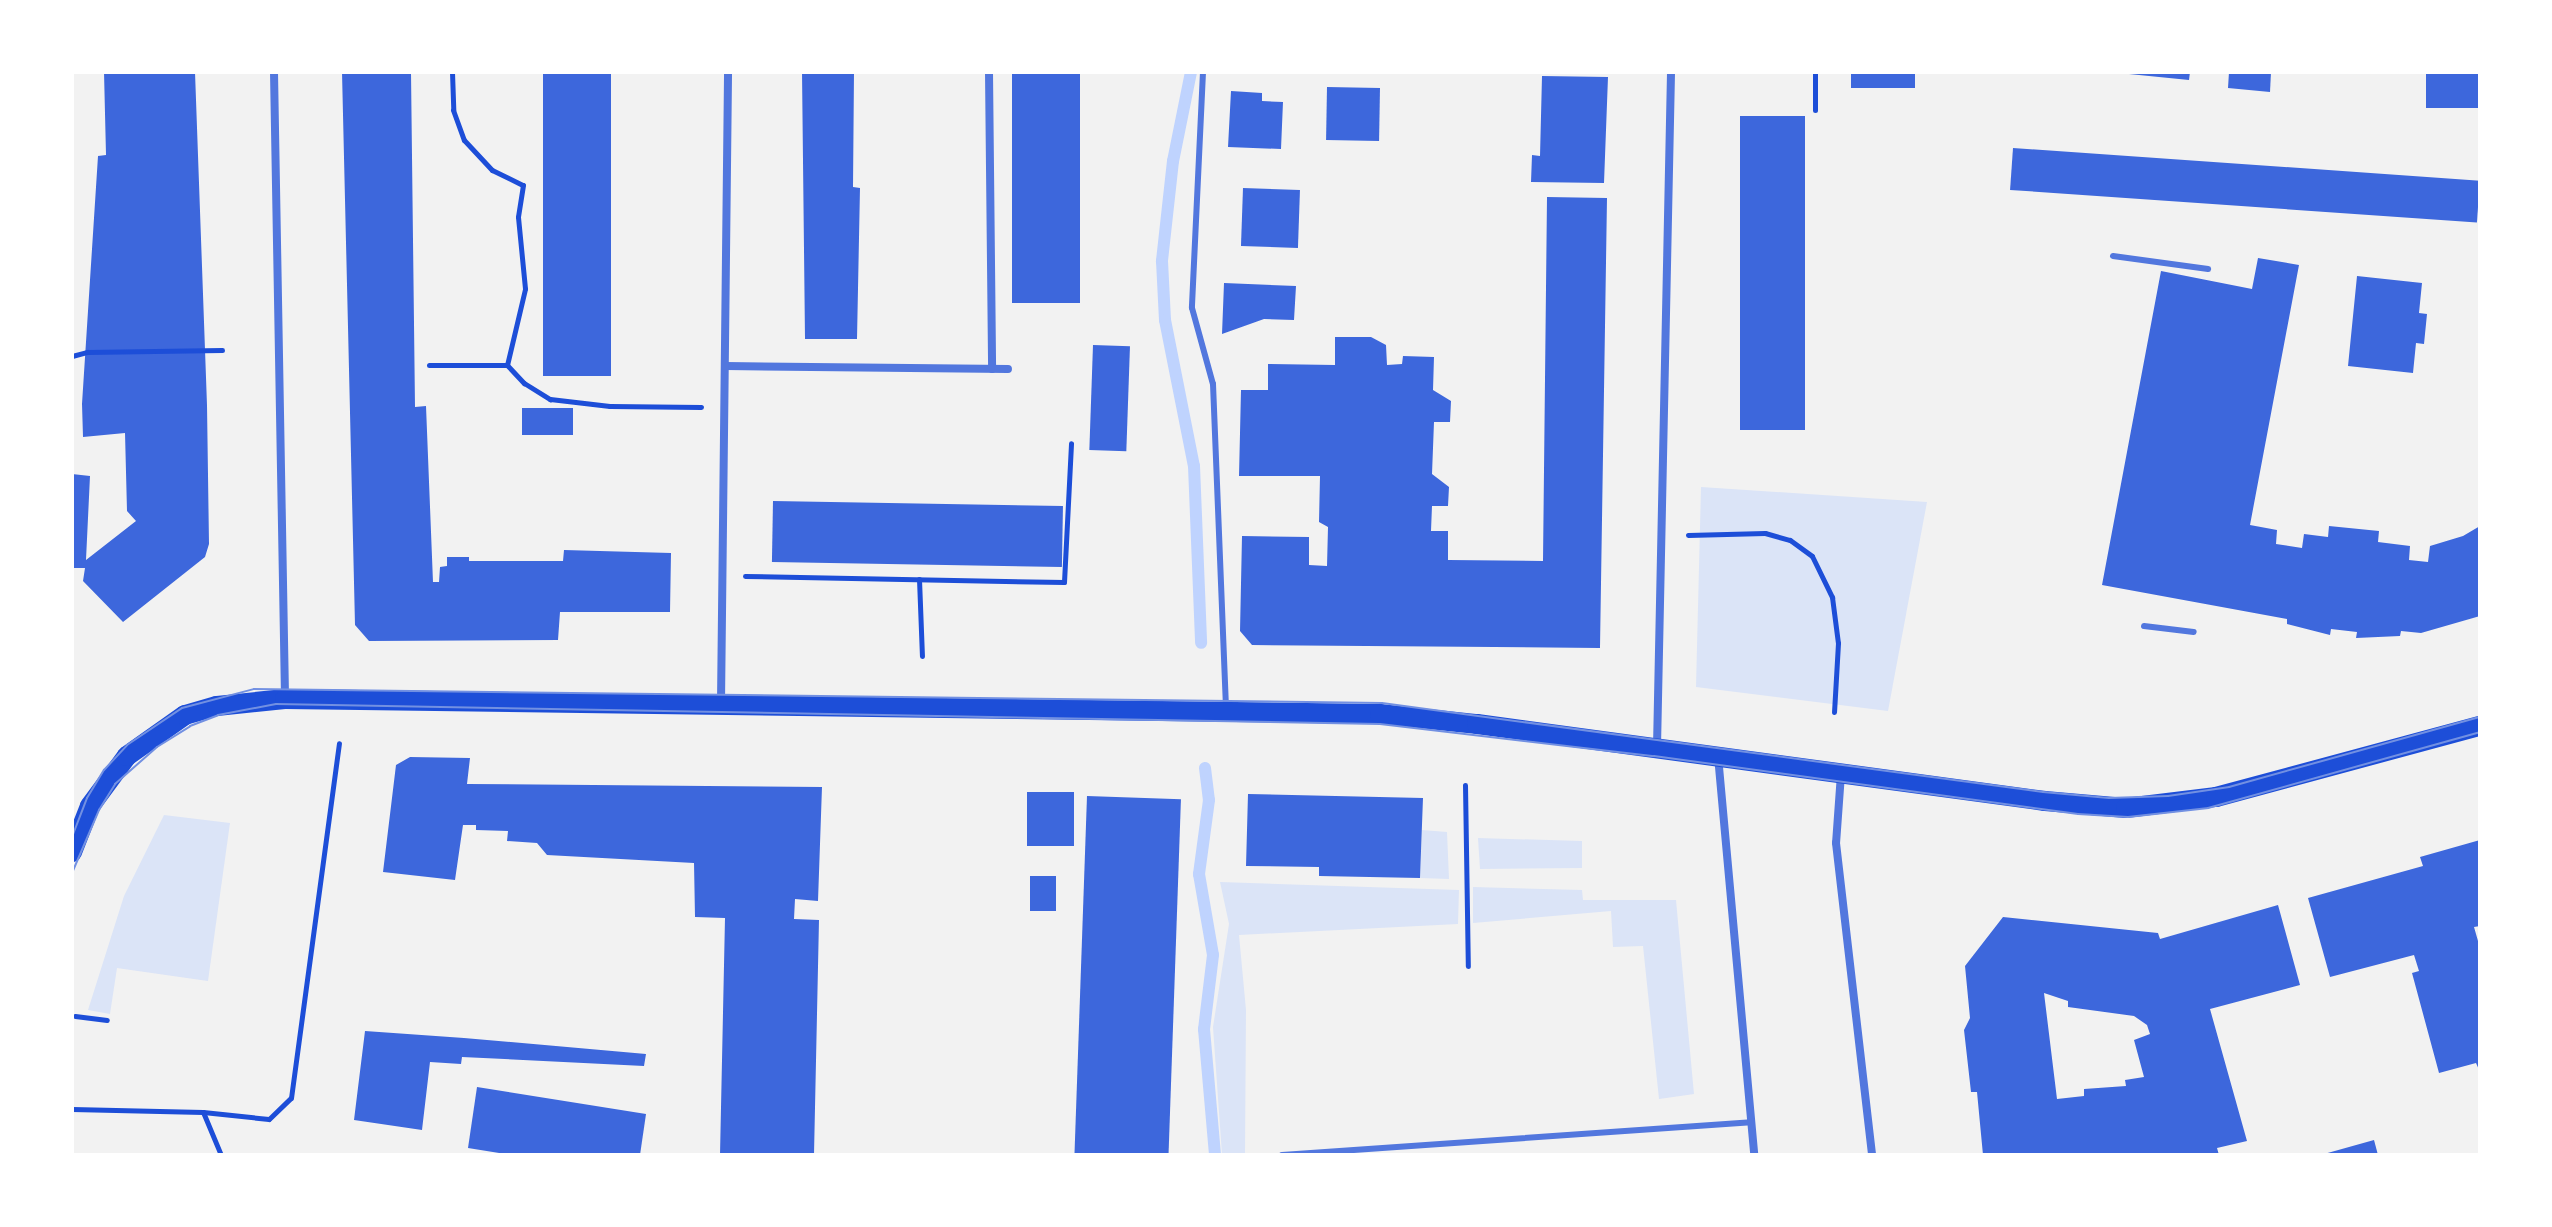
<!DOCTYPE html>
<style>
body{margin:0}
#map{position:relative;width:2552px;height:1227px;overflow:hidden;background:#f2f2f2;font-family:"PT Sans Narrow",sans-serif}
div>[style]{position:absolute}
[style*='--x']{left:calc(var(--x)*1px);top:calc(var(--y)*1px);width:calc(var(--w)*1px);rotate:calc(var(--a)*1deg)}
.green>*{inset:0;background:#dbe4f7}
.stream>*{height:12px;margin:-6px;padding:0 6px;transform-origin:6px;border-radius:6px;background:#bfd3fe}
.building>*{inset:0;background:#3d67dc;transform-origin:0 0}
.path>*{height:5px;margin:-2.5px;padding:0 2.5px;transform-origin:2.5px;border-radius:2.5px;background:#1d4ed8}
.service>*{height:6px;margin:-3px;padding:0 3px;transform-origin:3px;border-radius:3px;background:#5277de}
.minor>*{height:8px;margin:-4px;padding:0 4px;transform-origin:4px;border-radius:4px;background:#5277de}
.primary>*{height:20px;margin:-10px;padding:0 10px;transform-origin:10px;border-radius:10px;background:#1d4ed8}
.tram>*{height:2px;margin:-1px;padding:0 1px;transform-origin:1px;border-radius:1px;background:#7290e2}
span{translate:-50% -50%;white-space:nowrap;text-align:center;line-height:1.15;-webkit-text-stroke:7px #fff;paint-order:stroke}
.frame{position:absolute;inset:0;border:74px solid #fff;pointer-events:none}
</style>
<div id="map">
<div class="green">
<div style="clip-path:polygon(1701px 487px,1927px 502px,1888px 711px,1696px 687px)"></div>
<div style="clip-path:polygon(164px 815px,230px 823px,208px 981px,117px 968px,110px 1014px,88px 1010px,124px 896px)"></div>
<div style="clip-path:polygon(1422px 830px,1447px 832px,1449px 879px,1420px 878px)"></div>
<div style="clip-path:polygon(1478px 838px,1582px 841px,1582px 868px,1480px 869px)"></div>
<div style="clip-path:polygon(1220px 882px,1459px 890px,1458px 924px,1239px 935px,1246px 1010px,1245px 1155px,1222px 1155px,1213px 1027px,1229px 924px)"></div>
<div style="clip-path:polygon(1473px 887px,1582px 890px,1583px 900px,1676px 900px,1694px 1094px,1659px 1099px,1643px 946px,1613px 947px,1611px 911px,1473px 923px)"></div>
</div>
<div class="stream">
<div style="--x:1191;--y:72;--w:91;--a:101.4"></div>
<div style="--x:1173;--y:161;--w:101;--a:96.3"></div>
<div style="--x:1162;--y:261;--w:59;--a:87.1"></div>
<div style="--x:1165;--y:320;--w:149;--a:78.8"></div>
<div style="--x:1194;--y:466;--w:177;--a:87.7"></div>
<div style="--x:1205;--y:768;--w:32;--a:83"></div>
<div style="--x:1209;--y:800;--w:75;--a:97.7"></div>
<div style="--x:1199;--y:874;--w:82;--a:80.2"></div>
<div style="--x:1213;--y:955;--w:75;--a:96.9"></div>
<div style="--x:1204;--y:1029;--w:126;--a:85"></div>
</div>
<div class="building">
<div style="clip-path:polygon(104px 72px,195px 72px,207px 405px,209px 544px,205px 557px,123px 622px,83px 581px,85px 568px,72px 568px,72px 474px,90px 476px,86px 560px,136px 521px,127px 511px,125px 433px,83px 437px,82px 404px,98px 156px,106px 155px)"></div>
<div style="clip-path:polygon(342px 72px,411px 72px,415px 407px,426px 406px,433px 582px,439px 582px,440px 567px,447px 566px,447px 557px,469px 557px,469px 561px,563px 561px,564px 550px,671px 553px,670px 612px,560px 612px,558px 640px,369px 641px,355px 625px)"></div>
<div style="left:543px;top:72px;width:68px;height:304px"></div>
<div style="clip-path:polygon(802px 72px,854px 72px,853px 187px,860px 188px,857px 339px,805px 339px)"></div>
<div style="left:1012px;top:72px;width:68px;height:231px"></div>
<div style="left:1851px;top:72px;width:64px;height:16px"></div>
<div style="clip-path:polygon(2109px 72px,2190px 72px,2189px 80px)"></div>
<div style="clip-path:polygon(2229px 72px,2271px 72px,2270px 92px,2228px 88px)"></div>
<div style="left:2426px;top:72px;width:54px;height:36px"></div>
<div style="clip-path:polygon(1542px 76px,1608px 77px,1604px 183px,1531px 182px,1532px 155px,1540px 156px)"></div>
<div style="left:1327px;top:87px;width:53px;height:53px;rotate:1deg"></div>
<div style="clip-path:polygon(1231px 91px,1262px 93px,1262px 101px,1283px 102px,1281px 149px,1228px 147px)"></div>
<div style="left:1740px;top:116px;width:65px;height:314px"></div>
<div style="left:2013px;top:148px;width:468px;height:42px;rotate:4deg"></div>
<div style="left:1243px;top:188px;width:57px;height:58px;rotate:2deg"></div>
<div style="clip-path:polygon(1547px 197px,1607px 198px,1600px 648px,1252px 645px,1240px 631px,1242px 536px,1309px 537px,1309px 565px,1327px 566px,1328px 527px,1319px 522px,1320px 476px,1239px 476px,1241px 390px,1268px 390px,1268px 364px,1335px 365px,1335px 337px,1371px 337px,1386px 345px,1387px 365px,1402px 364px,1403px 356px,1434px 357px,1433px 390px,1451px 401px,1450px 422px,1434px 422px,1432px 474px,1449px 487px,1448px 506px,1432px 506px,1431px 531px,1448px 531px,1448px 560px,1543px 561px)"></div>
<div style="clip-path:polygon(2258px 258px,2299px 265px,2250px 525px,2277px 530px,2276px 544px,2302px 548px,2304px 534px,2328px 537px,2329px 526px,2379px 531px,2378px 542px,2410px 546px,2409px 560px,2428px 562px,2430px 546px,2463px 536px,2480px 526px,2480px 616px,2421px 633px,2401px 631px,2400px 636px,2356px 638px,2357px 632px,2331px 629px,2330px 635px,2287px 624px,2287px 619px,2102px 585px,2161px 271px,2252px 289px)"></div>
<div style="clip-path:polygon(2357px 276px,2422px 283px,2419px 313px,2427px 314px,2424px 344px,2416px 343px,2413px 373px,2348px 366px)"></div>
<div style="clip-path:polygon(1224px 283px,1296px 286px,1294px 320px,1264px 319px,1222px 334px)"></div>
<div style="left:1093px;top:345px;width:37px;height:105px;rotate:2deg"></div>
<div style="left:522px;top:408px;width:51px;height:27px"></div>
<div style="left:773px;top:501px;width:290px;height:61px;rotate:1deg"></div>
<div style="clip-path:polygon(410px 757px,470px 758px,467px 784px,822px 787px,818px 901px,795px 899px,794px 919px,819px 920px,814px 1155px,720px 1155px,725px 918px,695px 917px,694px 863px,547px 855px,537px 843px,507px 841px,508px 831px,476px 830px,476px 825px,463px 825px,455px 880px,383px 872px,396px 765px)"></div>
<div style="left:1027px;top:792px;width:47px;height:54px"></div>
<div style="clip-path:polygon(1248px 794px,1423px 798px,1420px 878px,1319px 876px,1319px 867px,1246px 866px)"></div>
<div style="left:1087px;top:796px;width:94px;height:359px;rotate:2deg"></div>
<div style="clip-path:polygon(2480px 840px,2480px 926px,2474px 927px,2480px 948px,2480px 1072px,2476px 1063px,2439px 1073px,2412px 973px,2419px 971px,2414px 955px,2330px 977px,2308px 898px,2423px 866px,2420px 857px)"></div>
<div style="left:1030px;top:876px;width:26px;height:35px"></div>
<div style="clip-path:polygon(evenodd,2278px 905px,2300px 985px,2210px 1009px,2247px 1141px,2217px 1148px,2219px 1155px,1983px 1155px,1977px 1092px,1971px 1092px,1964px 1030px,1970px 1018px,1965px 966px,2003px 917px,2158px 933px,2160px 939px,2278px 905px,2044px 993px,2068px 1001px,2068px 1007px,2134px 1016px,2147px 1025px,2150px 1034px,2134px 1040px,2144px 1077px,2125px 1080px,2126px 1086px,2084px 1089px,2084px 1096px,2057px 1099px,2044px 993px)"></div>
<div style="clip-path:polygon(365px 1031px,464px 1038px,646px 1054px,644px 1066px,462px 1057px,461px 1064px,430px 1062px,422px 1130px,354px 1120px)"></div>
<div style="clip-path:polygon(477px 1087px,646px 1114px,640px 1155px,511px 1155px,468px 1148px)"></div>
<div style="clip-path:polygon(2374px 1140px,2378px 1155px,2324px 1155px,2324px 1154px)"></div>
</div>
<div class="path">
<div style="--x:452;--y:72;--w:38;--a:88"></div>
<div style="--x:453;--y:110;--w:32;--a:70"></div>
<div style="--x:464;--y:140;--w:41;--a:47"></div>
<div style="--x:492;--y:170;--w:34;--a:26"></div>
<div style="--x:523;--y:185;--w:32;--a:99"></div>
<div style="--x:518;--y:217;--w:72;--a:84.4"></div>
<div style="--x:525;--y:289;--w:78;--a:103.3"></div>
<div style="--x:507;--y:365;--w:25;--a:47"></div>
<div style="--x:524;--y:383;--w:31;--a:32"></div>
<div style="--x:550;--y:399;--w:60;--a:6.7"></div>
<div style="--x:610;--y:406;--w:91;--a:0.6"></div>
<div style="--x:1815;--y:110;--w:38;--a:-90"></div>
<div style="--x:72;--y:356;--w:16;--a:-15"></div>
<div style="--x:87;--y:352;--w:135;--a:-0.8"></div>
<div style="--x:429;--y:365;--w:78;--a:0"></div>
<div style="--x:1688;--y:535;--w:77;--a:-1.5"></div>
<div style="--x:1765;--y:533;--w:26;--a:16"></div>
<div style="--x:1790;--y:540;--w:27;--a:36"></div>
<div style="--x:1812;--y:556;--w:46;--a:64"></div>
<div style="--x:1832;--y:597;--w:46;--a:82.6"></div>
<div style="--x:1838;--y:643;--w:69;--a:93.3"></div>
<div style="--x:745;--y:576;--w:319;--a:1.1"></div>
<div style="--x:1064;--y:582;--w:139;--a:-87.1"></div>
<div style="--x:919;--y:579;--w:77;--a:87.8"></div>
<div style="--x:1465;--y:785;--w:181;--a:89.1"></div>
<div style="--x:75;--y:1016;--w:32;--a:7"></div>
<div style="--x:72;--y:1109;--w:131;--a:1.3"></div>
<div style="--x:203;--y:1112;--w:66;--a:6.1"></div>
<div style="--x:269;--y:1119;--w:30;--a:-44"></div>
<div style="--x:291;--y:1098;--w:358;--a:-82.3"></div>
<div style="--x:203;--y:1112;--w:47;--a:67.3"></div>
</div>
<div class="service">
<div style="--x:1203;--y:72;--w:236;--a:92.7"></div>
<div style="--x:1192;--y:308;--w:79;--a:74.6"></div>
<div style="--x:1213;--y:384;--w:325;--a:87.7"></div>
<div style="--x:2113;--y:256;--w:96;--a:7.8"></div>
<div style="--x:2144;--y:626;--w:50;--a:6.8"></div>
<div style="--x:1282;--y:1155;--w:470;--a:-4"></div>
</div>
<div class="minor">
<div style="--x:274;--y:72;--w:627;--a:88.99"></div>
<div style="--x:989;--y:72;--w:297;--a:89.4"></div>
<div style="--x:726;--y:366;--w:282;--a:0.6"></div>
<div style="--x:721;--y:703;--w:631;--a:-89.36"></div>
<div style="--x:1657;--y:747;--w:675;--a:-88.81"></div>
<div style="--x:1718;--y:756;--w:401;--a:84.8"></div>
<div style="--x:1841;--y:774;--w:69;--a:94.1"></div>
<div style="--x:1836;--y:843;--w:314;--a:83.4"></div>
</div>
<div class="primary">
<div style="--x:72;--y:852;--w:49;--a:-68.6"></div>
<div style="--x:90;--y:806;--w:62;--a:-53.5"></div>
<div style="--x:127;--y:756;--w:71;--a:-35.3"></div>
<div style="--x:185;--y:715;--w:33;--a:-16"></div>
<div style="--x:217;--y:706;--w:68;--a:-5.9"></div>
<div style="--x:285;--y:699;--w:1095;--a:0.78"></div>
<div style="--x:1380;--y:714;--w:98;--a:5.9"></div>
<div style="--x:1477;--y:724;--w:573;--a:7.72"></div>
<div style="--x:2045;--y:801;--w:81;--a:4.9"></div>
<div style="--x:2126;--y:808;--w:91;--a:-7"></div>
<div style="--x:2216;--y:797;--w:273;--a:-15.1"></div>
</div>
<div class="tram">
<div style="--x:72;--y:837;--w:42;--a:-69"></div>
<div style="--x:87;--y:798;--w:33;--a:-59"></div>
<div style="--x:104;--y:770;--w:34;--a:-47"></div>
<div style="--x:127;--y:745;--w:66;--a:-33.9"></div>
<div style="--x:182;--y:708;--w:74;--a:-14.8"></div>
<div style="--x:254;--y:689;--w:1128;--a:0.71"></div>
<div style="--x:1382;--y:703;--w:667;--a:7.67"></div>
<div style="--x:2043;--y:792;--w:66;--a:5.2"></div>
<div style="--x:2109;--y:798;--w:59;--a:-1.9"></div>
<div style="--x:2168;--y:796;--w:62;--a:-8.4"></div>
<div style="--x:2229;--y:787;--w:261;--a:-15.6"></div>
<div style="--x:72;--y:873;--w:69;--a:-66.8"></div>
<div style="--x:99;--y:810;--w:31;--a:-58"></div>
<div style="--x:115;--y:784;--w:56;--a:-41.4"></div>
<div style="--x:157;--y:747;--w:39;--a:-32"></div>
<div style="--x:190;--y:726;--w:30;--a:-21"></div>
<div style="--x:218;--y:715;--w:59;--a:-10.7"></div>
<div style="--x:276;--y:704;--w:1104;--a:1.04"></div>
<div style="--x:1380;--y:724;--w:276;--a:6.7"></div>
<div style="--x:1654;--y:756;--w:428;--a:7.8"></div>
<div style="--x:2078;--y:814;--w:50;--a:3.4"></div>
<div style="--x:2128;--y:817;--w:81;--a:-6.4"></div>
<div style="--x:2208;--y:808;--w:282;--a:-15.6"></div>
</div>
<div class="frame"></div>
</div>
